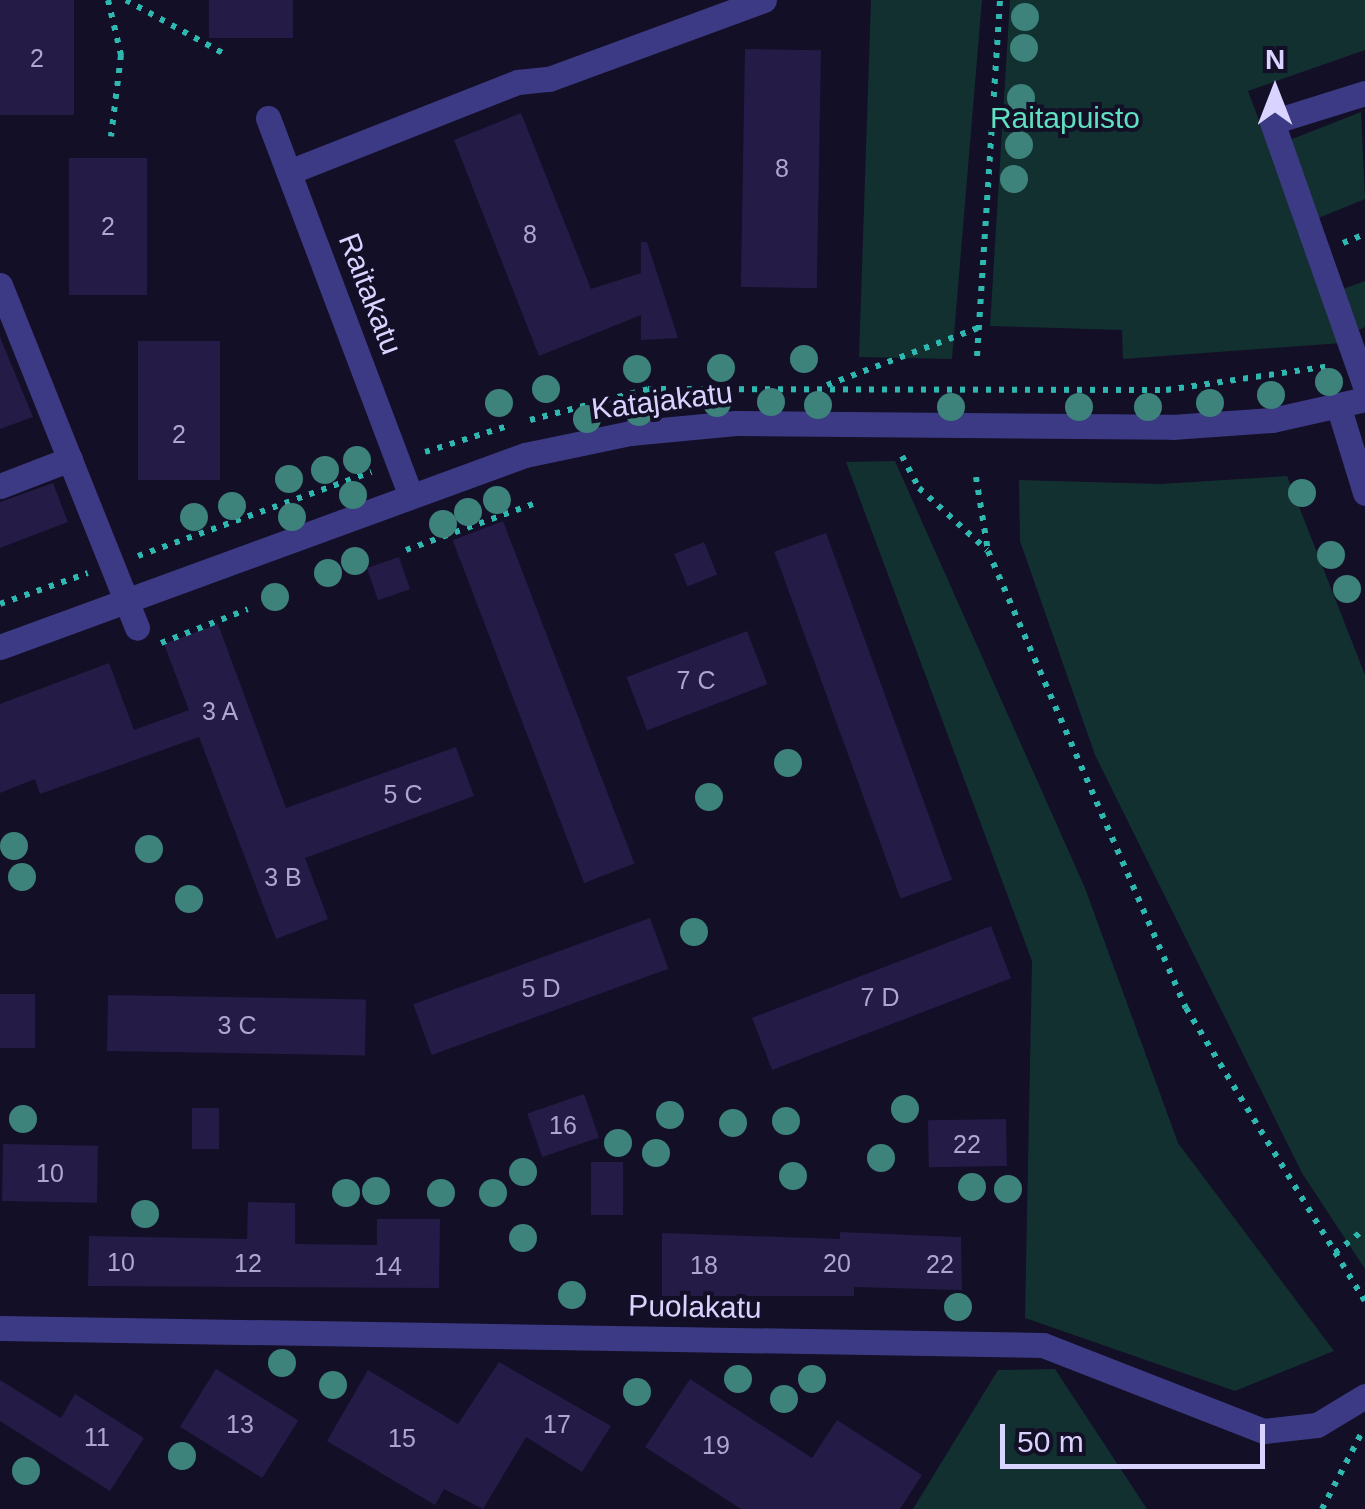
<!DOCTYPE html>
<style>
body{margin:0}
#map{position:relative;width:1365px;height:1509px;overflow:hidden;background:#130f26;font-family:Helvetica,sans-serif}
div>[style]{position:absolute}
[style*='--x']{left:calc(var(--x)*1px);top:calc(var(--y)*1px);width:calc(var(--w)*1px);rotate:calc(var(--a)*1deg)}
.green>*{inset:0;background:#12302f}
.building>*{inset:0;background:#241b47;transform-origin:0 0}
.path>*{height:6px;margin-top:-3px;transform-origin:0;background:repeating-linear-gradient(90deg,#2fb8b0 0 5px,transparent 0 13px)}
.minor>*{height:25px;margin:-12.5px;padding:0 12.5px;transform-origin:12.5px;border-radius:12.5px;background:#3d3a85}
.trees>*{width:28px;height:28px;margin:-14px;border-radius:50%;background:#3d827b}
span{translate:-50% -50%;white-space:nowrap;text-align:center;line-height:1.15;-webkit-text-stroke:8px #130f26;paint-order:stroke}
.number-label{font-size:25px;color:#aca6d1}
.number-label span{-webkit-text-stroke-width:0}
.park-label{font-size:30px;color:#5fe0c0}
.street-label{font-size:30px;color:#d9d4ff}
.north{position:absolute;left:1225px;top:40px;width:100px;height:100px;-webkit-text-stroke:8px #130f26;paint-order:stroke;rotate:0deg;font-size:28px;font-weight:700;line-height:40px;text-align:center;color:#d9d4ff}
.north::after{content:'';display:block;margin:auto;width:35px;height:45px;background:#d9d4ff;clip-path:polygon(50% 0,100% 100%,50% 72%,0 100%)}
.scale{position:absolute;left:1000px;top:1424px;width:265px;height:45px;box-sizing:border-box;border:5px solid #d9d4ff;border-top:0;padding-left:12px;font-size:30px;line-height:35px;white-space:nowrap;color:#d9d4ff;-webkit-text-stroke:8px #130f26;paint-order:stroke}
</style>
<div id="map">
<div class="green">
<div style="clip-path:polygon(871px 0,982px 0,952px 359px,859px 357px)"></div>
<div style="clip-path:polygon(1010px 0,1365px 0,1365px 50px,1248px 91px,1342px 343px,1123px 359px,1122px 330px,990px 326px)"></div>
<div style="clip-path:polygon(1361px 112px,1365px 199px,1316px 219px,1287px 141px)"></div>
<div style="clip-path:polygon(1365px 281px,1365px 327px,1359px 330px,1343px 289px)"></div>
<div style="clip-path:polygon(895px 461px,1085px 888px,1178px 1143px,1334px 1351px,1235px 1391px,1025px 1318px,1032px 961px,846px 462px)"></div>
<div style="clip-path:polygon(1287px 476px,1365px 675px,1365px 1269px,1302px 1173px,1095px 755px,1020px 541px,1019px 480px,1160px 484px)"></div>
<div style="clip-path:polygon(1055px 1369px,1147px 1509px,913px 1509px,998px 1370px)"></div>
</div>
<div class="building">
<div style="left:0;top:0;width:74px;height:115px"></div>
<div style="left:209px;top:0;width:84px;height:38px"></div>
<div style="left:745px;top:49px;width:76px;height:238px;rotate:1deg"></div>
<div style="clip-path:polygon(521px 113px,591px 289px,641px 273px,641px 242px,647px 242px,678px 338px,641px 340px,641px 315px,539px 356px,454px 140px)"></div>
<div style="left:69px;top:158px;width:78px;height:137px"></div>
<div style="clip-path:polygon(0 337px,33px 417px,0 429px)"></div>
<div style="left:138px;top:341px;width:82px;height:139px"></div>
<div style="clip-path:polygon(53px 483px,68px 522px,0 548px,0 502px)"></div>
<div style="left:503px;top:521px;width:367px;height:54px;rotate:69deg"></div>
<div style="left:826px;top:533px;width:369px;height:55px;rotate:70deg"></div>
<div style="left:704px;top:542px;width:35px;height:32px;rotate:68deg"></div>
<div style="left:399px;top:557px;width:34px;height:34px;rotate:71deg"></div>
<div style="clip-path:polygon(218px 624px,286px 808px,456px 747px,474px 796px,305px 858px,328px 919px,276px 939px,199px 737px,40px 794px,35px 779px,0 793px,0 704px,109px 663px,134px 730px,189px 710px,164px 644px)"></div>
<div style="left:747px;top:631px;width:57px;height:129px;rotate:69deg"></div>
<div style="left:650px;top:918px;width:54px;height:252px;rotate:70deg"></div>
<div style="left:991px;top:926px;width:56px;height:256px;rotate:69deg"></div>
<div style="left:0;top:994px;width:35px;height:54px"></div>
<div style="left:108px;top:995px;width:258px;height:56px;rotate:1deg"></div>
<div style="left:584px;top:1094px;width:46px;height:60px;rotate:71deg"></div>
<div style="left:192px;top:1108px;width:27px;height:41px"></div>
<div style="left:1006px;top:1119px;width:47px;height:78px;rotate:89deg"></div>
<div style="left:3px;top:1144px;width:95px;height:57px;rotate:1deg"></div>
<div style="left:591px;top:1162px;width:32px;height:53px"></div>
<div style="clip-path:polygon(248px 1202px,295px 1203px,295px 1244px,377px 1245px,377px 1219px,440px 1219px,439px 1288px,88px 1286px,89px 1236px,247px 1239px)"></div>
<div style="clip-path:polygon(840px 1232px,961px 1237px,962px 1290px,854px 1287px,854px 1296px,662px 1296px,662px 1233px,840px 1239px)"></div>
<div style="clip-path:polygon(499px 1362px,611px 1426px,582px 1472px,526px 1437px,483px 1509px,444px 1489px,435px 1505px,327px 1441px,368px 1370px,458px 1424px)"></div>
<div style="left:216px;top:1369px;width:97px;height:68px;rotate:32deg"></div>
<div style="clip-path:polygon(690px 1379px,812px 1458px,837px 1420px,922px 1475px,900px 1509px,741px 1509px,645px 1447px)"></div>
<div style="clip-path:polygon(0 1380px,61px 1418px,75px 1394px,144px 1438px,110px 1491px,0 1421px)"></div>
</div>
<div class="path">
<div style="--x:108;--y:0;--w:57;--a:76.7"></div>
<div style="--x:121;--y:55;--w:82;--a:97"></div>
<div style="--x:126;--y:0;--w:111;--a:28.7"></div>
<div style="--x:1343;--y:243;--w:24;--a:-22"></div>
<div style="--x:977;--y:356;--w:357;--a:-86.3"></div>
<div style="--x:827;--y:385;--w:161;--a:-20.7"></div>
<div style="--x:530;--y:420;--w:122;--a:-14.7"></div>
<div style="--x:648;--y:389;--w:518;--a:0.11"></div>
<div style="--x:1166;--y:390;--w:167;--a:-8.3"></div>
<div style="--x:425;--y:452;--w:87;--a:-17.4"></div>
<div style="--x:902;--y:456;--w:36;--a:62"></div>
<div style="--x:919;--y:488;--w:92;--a:42.4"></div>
<div style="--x:976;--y:477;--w:75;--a:80.8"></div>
<div style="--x:988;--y:551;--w:498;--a:66.6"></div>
<div style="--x:1186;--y:1008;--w:343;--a:58.6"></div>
<div style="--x:406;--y:550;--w:138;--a:-19.9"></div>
<div style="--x:138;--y:556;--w:248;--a:-19.8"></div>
<div style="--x:0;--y:604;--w:93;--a:-19.4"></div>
<div style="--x:161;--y:643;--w:93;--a:-21.3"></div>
<div style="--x:1335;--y:1253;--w:38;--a:-39"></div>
<div style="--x:1322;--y:1509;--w:85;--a:-62.5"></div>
</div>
<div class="minor">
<div style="--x:1365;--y:93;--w:97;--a:162.7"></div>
<div style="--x:1272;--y:122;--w:280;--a:70.6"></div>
<div style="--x:268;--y:118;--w:402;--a:69.3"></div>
<div style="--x:289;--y:172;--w:246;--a:-21.5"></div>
<div style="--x:518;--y:82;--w:31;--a:-6"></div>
<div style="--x:549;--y:79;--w:229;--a:-20.2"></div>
<div style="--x:0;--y:285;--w:369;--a:68.2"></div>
<div style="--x:1338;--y:405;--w:92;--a:72.9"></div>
<div style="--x:0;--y:486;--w:75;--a:-21.1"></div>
<div style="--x:0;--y:647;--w:559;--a:-20.09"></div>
<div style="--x:525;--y:455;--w:107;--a:-11.8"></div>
<div style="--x:630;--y:433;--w:106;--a:-5.4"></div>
<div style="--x:736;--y:423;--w:436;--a:0.5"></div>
<div style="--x:1172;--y:427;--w:100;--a:-4"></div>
<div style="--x:1272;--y:420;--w:95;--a:-12.7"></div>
<div style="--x:0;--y:1328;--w:1043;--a:0.93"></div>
<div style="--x:1043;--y:1345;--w:237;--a:21.3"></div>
<div style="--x:1264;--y:1431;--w:53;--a:-6.5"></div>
<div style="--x:1317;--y:1425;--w:56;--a:-31.1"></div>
</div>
<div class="trees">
<div style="left:1025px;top:17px"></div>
<div style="left:1024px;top:48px"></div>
<div style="left:1021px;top:98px"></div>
<div style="left:1019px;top:145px"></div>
<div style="left:1014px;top:179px"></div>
<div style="left:804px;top:359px"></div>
<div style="left:721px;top:368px"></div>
<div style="left:637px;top:369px"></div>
<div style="left:1329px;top:382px"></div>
<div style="left:546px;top:389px"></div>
<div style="left:1271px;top:395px"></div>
<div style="left:771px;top:402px"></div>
<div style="left:499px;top:403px"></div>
<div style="left:717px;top:403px"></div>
<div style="left:1210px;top:403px"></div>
<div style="left:818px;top:405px"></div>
<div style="left:951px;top:407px"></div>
<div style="left:1079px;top:407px"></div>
<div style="left:1148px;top:407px"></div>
<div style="left:639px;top:412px"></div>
<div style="left:587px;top:419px"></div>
<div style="left:357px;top:460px"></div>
<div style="left:325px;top:470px"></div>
<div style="left:289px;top:479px"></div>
<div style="left:1302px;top:493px"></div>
<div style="left:353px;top:495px"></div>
<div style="left:497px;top:500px"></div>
<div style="left:232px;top:506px"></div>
<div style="left:468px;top:512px"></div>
<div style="left:194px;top:517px"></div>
<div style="left:292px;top:517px"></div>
<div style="left:443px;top:524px"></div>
<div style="left:1331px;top:555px"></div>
<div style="left:355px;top:561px"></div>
<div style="left:328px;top:573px"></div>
<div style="left:1347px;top:589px"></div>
<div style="left:275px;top:597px"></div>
<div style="left:788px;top:763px"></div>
<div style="left:709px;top:797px"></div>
<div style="left:14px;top:846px"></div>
<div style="left:149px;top:849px"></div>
<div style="left:22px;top:877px"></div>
<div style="left:189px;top:899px"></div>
<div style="left:694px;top:932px"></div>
<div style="left:905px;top:1109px"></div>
<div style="left:670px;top:1115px"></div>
<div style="left:23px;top:1119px"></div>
<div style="left:786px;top:1121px"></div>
<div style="left:733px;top:1123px"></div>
<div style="left:618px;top:1143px"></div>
<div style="left:656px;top:1153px"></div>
<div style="left:881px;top:1158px"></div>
<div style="left:523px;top:1172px"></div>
<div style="left:793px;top:1176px"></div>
<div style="left:972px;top:1187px"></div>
<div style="left:1008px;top:1189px"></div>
<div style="left:376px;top:1191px"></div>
<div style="left:346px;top:1193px"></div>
<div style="left:441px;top:1193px"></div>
<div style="left:493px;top:1193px"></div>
<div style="left:145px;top:1214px"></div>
<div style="left:523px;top:1238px"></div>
<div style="left:572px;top:1295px"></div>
<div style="left:958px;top:1307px"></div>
<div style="left:282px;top:1363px"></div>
<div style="left:738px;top:1379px"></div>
<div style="left:812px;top:1379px"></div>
<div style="left:333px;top:1385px"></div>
<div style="left:637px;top:1392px"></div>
<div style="left:784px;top:1399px"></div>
<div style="left:182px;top:1456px"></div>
<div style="left:26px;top:1471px"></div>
</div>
<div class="number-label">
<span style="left:37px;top:58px">2</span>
<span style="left:782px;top:168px">8</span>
<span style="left:108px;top:226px">2</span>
<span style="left:530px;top:234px">8</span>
<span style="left:179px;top:434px">2</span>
<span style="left:696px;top:680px">7 C</span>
<span style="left:220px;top:711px">3 A</span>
<span style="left:403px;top:794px">5 C</span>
<span style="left:283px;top:877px">3 B</span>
<span style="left:541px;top:988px">5 D</span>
<span style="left:880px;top:997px">7 D</span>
<span style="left:237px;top:1025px">3 C</span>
<span style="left:563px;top:1125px">16</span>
<span style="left:967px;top:1144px">22</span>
<span style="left:50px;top:1173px">10</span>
<span style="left:121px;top:1262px">10</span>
<span style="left:248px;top:1263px">12</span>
<span style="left:837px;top:1263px">20</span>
<span style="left:940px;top:1264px">22</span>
<span style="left:704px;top:1265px">18</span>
<span style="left:388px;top:1266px">14</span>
<span style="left:240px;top:1424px">13</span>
<span style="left:557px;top:1424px">17</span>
<span style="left:97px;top:1437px">11</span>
<span style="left:402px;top:1438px">15</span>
<span style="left:716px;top:1445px">19</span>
</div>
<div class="park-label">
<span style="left:1065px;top:118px">Raitapuisto</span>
</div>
<div class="street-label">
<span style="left:370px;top:294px;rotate:69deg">Raitakatu</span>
<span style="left:662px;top:401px;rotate:-7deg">Katajakatu</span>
<span style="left:695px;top:1307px;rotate:1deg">Puolakatu</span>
</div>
<div class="north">N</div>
<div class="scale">50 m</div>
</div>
